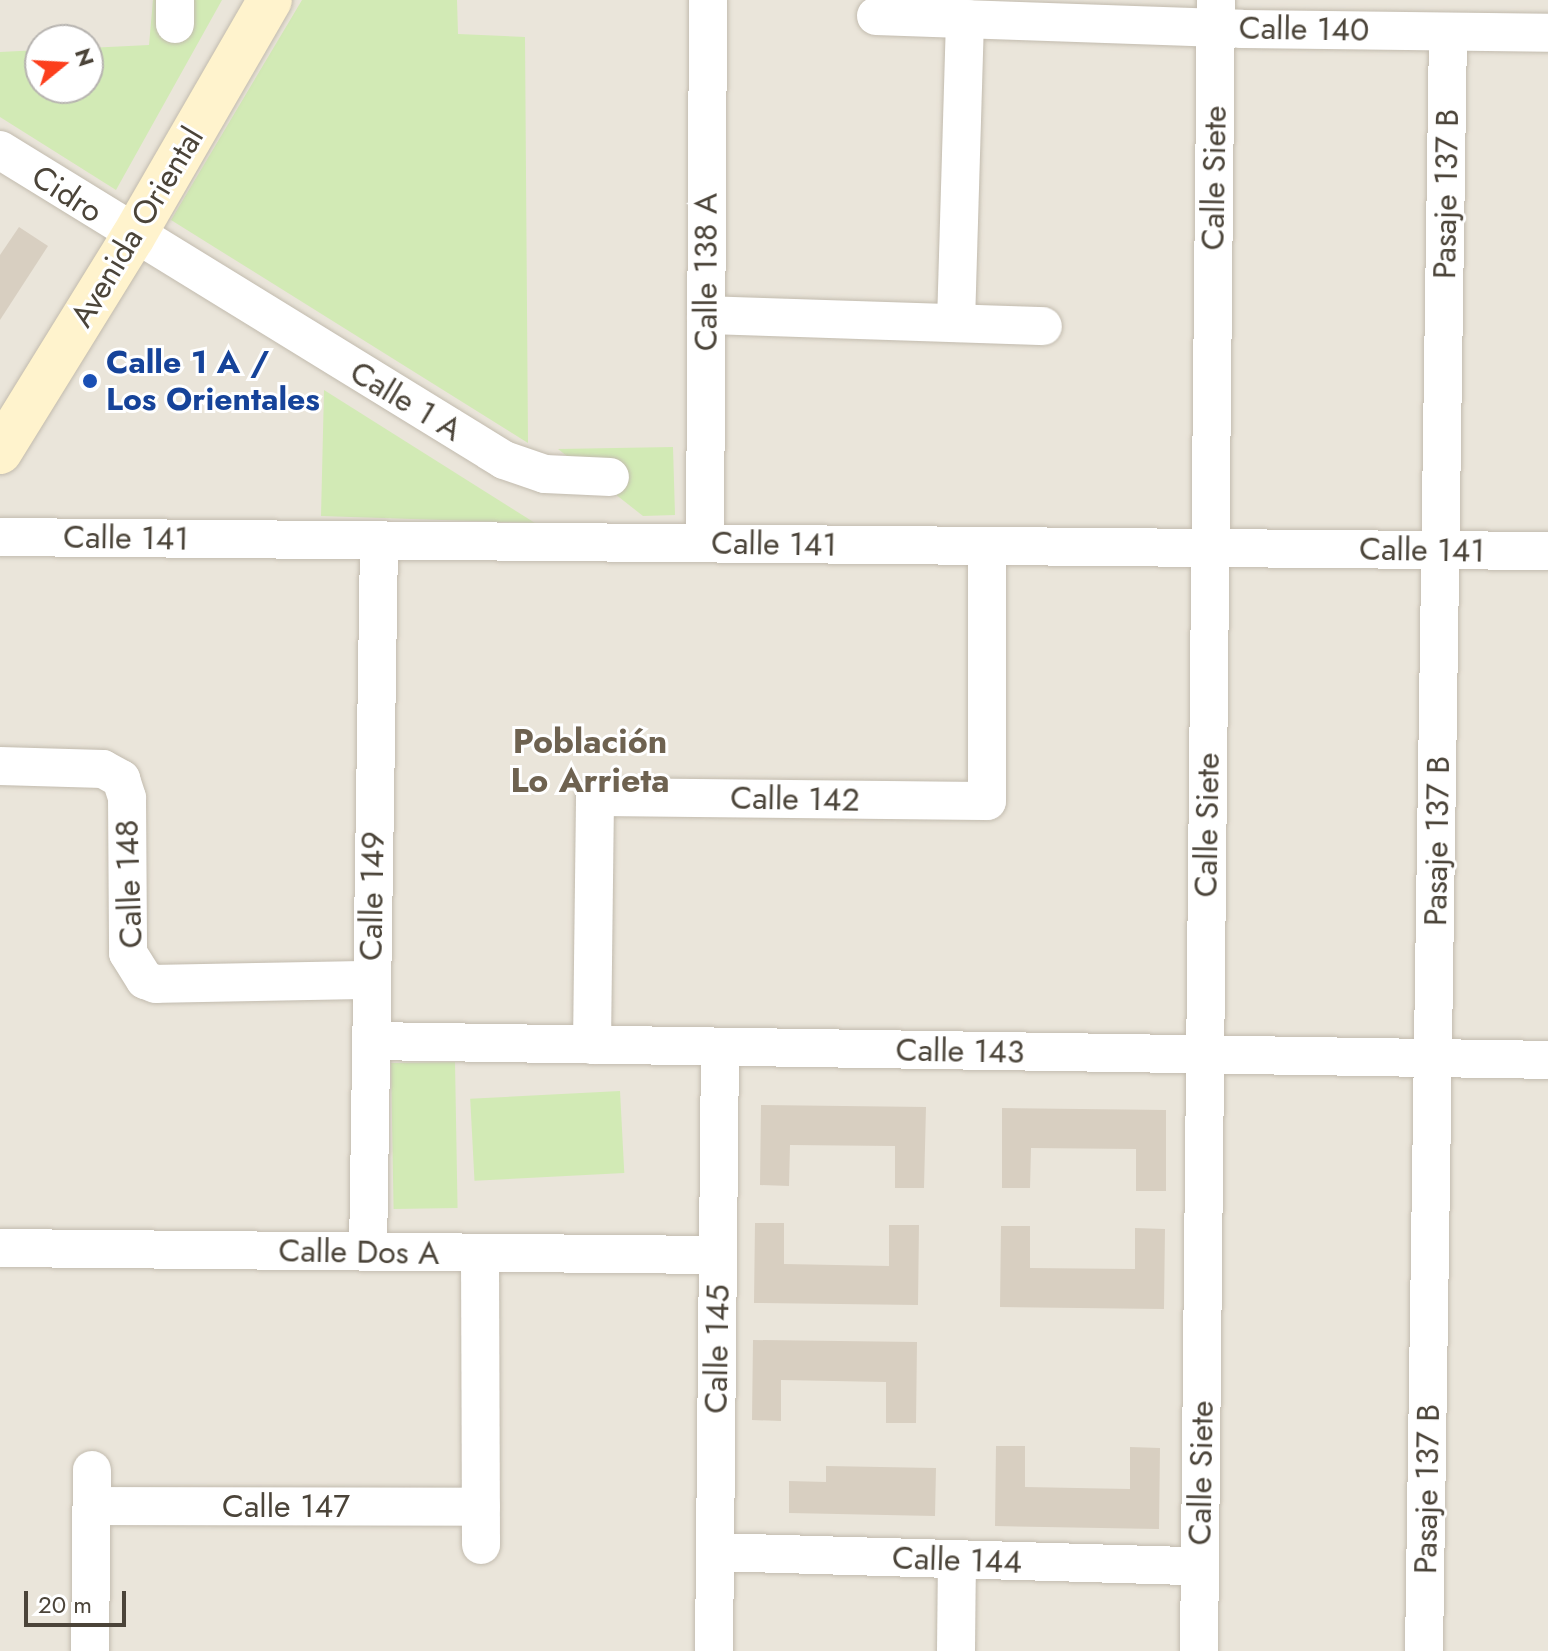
<!DOCTYPE html>
<meta charset="utf-8">
<style>
body{margin:0}
#map{position:relative;width:1548px;height:1651px;overflow:hidden;background:#f6f3ec;font-family:Jost,sans-serif}
div>[style]{position:absolute}
[style*='--x']{left:calc(var(--x)*1px);top:calc(var(--y)*1px);width:calc(var(--w)*1px);rotate:calc(var(--a)*1deg)}
.residential>*{inset:0;background:#eae5da}
.green>*{inset:0;background:#d2eab5;transform-origin:0 0}
.building>*{inset:0;background:#d8cfc1}
.roads{filter:drop-shadow(0 0 2px #c2bbae) drop-shadow(0 0 2px #c2bbae)}
.minor>*{height:38px;margin:-19px;padding:0 19px;transform-origin:19px;border-radius:19px;background:#fff}
.secondary>*{height:44px;margin:-22px;padding:0 22px;transform-origin:22px;border-radius:22px;background:#fff3cd}
.dots>*{width:22px;height:22px;translate:-50% -50%;box-sizing:border-box;border:4px solid #fff;border-radius:50%}
span{translate:-50% -50%;white-space:nowrap;text-align:center;line-height:1.15;-webkit-text-stroke:6px #fff;paint-order:stroke}
.street-label{font-size:32px;color:#4b4439}
.transit-label{font-size:32px;color:#164399;font-weight:700}
.left{translate:0 -50%;text-align:left}
.neighbourhood-label{font-size:34px;color:#6e6250;font-weight:700}
.north{position:absolute;left:24px;top:24px;width:80px;height:80px;box-sizing:border-box;background:#fff;border:2px solid #b7b4b0;border-radius:50%;rotate:72deg;font-size:22px;font-weight:700;line-height:32px;text-align:center;color:#4b4439}
.north::after{content:'';display:block;margin:auto;width:28px;height:36px;background:#fc3f1d;clip-path:polygon(50% 0,100% 100%,50% 72%,0 100%)}
.scale{position:absolute;left:24px;top:1591px;width:102px;height:36px;box-sizing:border-box;border:4px solid #4b4439;border-top:0;padding-left:10px;font-size:24px;line-height:28px;white-space:nowrap;color:#4b4439;-webkit-text-stroke:6px #fff;paint-order:stroke}
</style>
<div id="map">
<div class="residential">
<div style="clip-path:polygon(evenodd,0 0,1548px 0,1548px 1651px,0 1651px,0 0,40px 40px,88px 40px,88px 88px,40px 88px,40px 40px)"></div>
</div>
<div class="green">
<div style="clip-path:polygon(153px 0,222px 0,116px 190px,0 117px,0 52px,40px 50px,40px 88px,88px 88px,88px 48px,149px 45px)"></div>
<div style="clip-path:polygon(302px 0,457px 0,458px 34px,525px 37px,528px 443px,171px 220px)"></div>
<div style="clip-path:polygon(324px 390px,535px 523px,321px 516px)"></div>
<div style="clip-path:polygon(673px 447px,675px 515px,643px 516px,558px 449px)"></div>
<div style="left:455px;top:1062px;width:146px;height:64px;rotate:89deg"></div>
<div style="left:620px;top:1091px;width:82px;height:150px;rotate:87deg"></div>
</div>
<div class="building">
<div style="clip-path:polygon(19px 227px,48px 246px,0 320px,0 255px)"></div>
<div style="clip-path:polygon(761px 1105px,926px 1107px,924px 1188px,895px 1188px,895px 1146px,790px 1145px,789px 1186px,760px 1185px)"></div>
<div style="clip-path:polygon(1002px 1108px,1166px 1110px,1166px 1191px,1136px 1191px,1136px 1149px,1031px 1148px,1030px 1188px,1002px 1188px)"></div>
<div style="clip-path:polygon(755px 1223px,784px 1223px,784px 1264px,889px 1266px,889px 1225px,919px 1225px,918px 1305px,754px 1303px)"></div>
<div style="clip-path:polygon(1001px 1226px,1030px 1226px,1030px 1268px,1135px 1269px,1135px 1228px,1165px 1229px,1164px 1309px,1000px 1307px)"></div>
<div style="clip-path:polygon(753px 1340px,917px 1342px,916px 1423px,886px 1423px,886px 1382px,781px 1380px,781px 1421px,752px 1420px)"></div>
<div style="clip-path:polygon(996px 1446px,1025px 1446px,1025px 1487px,1130px 1489px,1130px 1447px,1160px 1448px,1159px 1529px,995px 1526px)"></div>
<div style="clip-path:polygon(826px 1466px,936px 1468px,935px 1516px,789px 1513px,789px 1481px,826px 1482px)"></div>
</div>
<div class="roads">
<div class="minor">
<div style="--x:876;--y:16;--w:366;--a:2"></div>
<div style="--x:1242;--y:29;--w:306;--a:0.7"></div>
<div style="--x:175;--y:24;--w:24;--a:-90"></div>
<div style="--x:0;--y:150;--w:592;--a:31.59"></div>
<div style="--x:504;--y:460;--w:43;--a:18.9"></div>
<div style="--x:545;--y:474;--w:65;--a:2.6"></div>
<div style="--x:706;--y:315;--w:337;--a:1.9"></div>
<div style="--x:956;--y:323;--w:305;--a:-88.3"></div>
<div style="--x:0;--y:537;--w:1548;--a:0.52"></div>
<div style="--x:705;--y:543;--w:543;--a:-89.68"></div>
<div style="--x:0;--y:766;--w:103;--a:1.7"></div>
<div style="--x:103;--y:769;--w:21;--a:29"></div>
<div style="--x:121;--y:779;--w:20;--a:72"></div>
<div style="--x:127;--y:798;--w:155;--a:89.6"></div>
<div style="--x:128;--y:953;--w:32;--a:58"></div>
<div style="--x:145;--y:980;--w:12;--a:20"></div>
<div style="--x:156;--y:984;--w:214;--a:-1.1"></div>
<div style="--x:371;--y:1041;--w:1177;--a:0.92"></div>
<div style="--x:592;--y:1045;--w:248;--a:-89.3"></div>
<div style="--x:595;--y:797;--w:392;--a:0.6"></div>
<div style="--x:987;--y:801;--w:255;--a:-90"></div>
<div style="--x:0;--y:1248;--w:718;--a:0.56"></div>
<div style="--x:368;--y:1252;--w:712;--a:-89.11"></div>
<div style="--x:480;--y:1254;--w:291;--a:89.8"></div>
<div style="--x:92;--y:1506;--w:389;--a:0.1"></div>
<div style="--x:715;--y:1552;--w:485;--a:1.7"></div>
<div style="--x:90;--y:1651;--w:181;--a:-89.4"></div>
<div style="--x:714;--y:1651;--w:604;--a:-89.43"></div>
<div style="--x:956;--y:1651;--w:91;--a:-89.4"></div>
<div style="--x:1199;--y:1651;--w:1651;--a:-89.41"></div>
<div style="--x:1424;--y:1651;--w:1619;--a:-89.15"></div>
</div>
<div class="secondary">
<div style="--x:0;--y:452;--w:253;--a:-58.3"></div>
<div style="--x:133;--y:237;--w:274;--a:-60"></div>
</div>
</div>
<div class="dots">
<div style="left:90px;top:381px;background:#1a4fb4"></div>
</div>
<div class="street-label">
<span style="left:1304px;top:29px;rotate:1deg">Calle 140</span>
<span style="left:1214px;top:178px;rotate:-89deg">Calle Siete</span>
<span style="left:67px;top:194px;rotate:33deg">Cidro</span>
<span style="left:1446px;top:194px;rotate:-89deg">Pasaje 137 B</span>
<span style="left:137px;top:227px;rotate:-59deg">Avenida Oriental</span>
<span style="left:706px;top:272px;rotate:-90deg">Calle 138 A</span>
<span style="left:406px;top:401px;rotate:31deg">Calle 1 A</span>
<span style="left:126px;top:538px;rotate:1deg">Calle 141</span>
<span style="left:774px;top:544px;rotate:1deg">Calle 141</span>
<span style="left:1422px;top:550px;rotate:1deg">Calle 141</span>
<span style="left:795px;top:799px;rotate:1deg">Calle 142</span>
<span style="left:1207px;top:825px;rotate:-89deg">Calle Siete</span>
<span style="left:1437px;top:841px;rotate:-89deg">Pasaje 137 B</span>
<span style="left:129px;top:884px;rotate:-92deg">Calle 148</span>
<span style="left:372px;top:896px;rotate:-89deg">Calle 149</span>
<span style="left:960px;top:1051px;rotate:1deg">Calle 143</span>
<span style="left:359px;top:1252px;rotate:1deg">Calle Dos A</span>
<span style="left:717px;top:1349px;rotate:-89deg">Calle 145</span>
<span style="left:1201px;top:1473px;rotate:-89deg">Calle Siete</span>
<span style="left:1427px;top:1489px;rotate:-89deg">Pasaje 137 B</span>
<span style="left:286px;top:1506px">Calle 147</span>
<span style="left:957px;top:1560px;rotate:2deg">Calle 144</span>
</div>
<div class="transit-label">
<span class="left" style="left:106px;top:381px">Calle 1 A /<br>Los Orientales</span>
</div>
<div class="neighbourhood-label">
<span style="left:590px;top:761px">Población<br>Lo Arrieta</span>
</div>
<div class="north">N</div>
<div class="scale">20 m</div>
</div>
